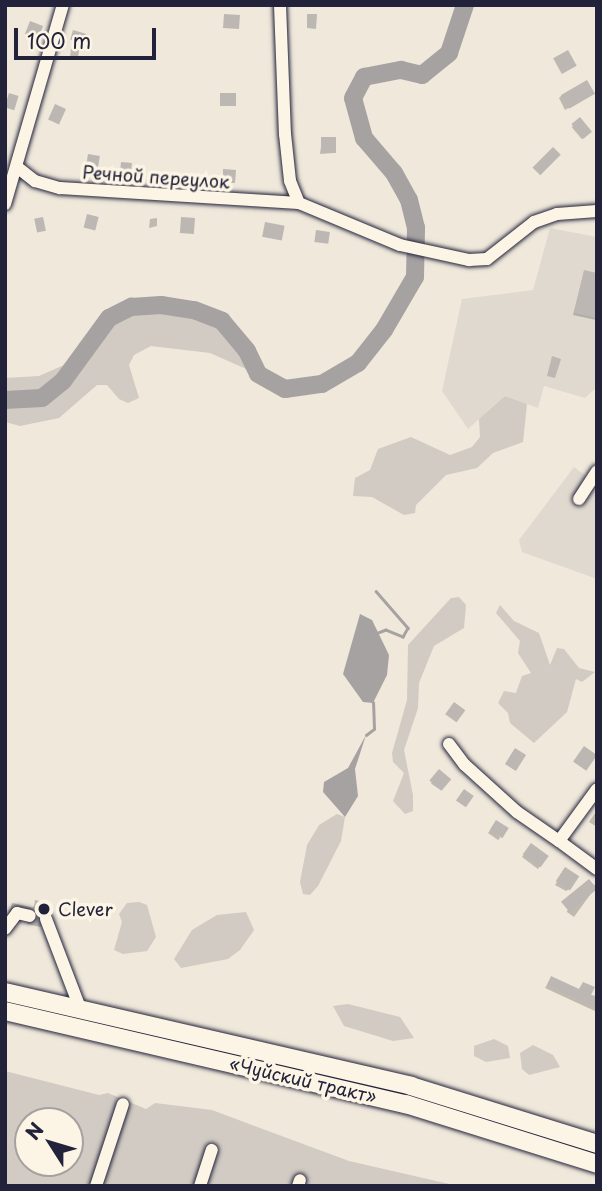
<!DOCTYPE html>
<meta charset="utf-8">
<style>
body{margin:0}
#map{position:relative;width:602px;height:1191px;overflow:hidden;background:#efe8db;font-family:"Playpen Sans",sans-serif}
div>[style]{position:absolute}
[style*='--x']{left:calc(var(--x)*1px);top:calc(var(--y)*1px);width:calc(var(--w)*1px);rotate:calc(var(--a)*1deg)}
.built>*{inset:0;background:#e0d9cf}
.green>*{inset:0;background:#d1cbc3}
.water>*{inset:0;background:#a6a2a2}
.shadow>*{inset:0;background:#0003;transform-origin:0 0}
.stream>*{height:2.5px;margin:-1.25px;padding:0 1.25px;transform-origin:1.25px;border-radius:1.25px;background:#a6a2a2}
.river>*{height:18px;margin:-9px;padding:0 9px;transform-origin:9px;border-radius:9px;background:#a6a2a2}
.building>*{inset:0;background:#bcb7b3;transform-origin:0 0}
.roads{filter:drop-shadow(0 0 2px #22223b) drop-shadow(0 0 2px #22223b)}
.minor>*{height:12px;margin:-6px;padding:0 6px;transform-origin:6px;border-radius:6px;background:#fcf5e5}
.highway>*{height:18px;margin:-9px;padding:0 9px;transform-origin:9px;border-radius:9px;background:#fcf5e5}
.dots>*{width:19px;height:19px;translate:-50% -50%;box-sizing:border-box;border:4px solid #fcf5e5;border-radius:50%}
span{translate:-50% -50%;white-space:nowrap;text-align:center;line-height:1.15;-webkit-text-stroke:7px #fcf5e5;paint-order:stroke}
.street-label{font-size:18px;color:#22223b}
.poi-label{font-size:18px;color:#22223b}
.left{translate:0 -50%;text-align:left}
.frame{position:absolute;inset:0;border:7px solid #22223b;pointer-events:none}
.north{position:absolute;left:14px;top:1107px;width:70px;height:70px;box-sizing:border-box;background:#fcf5e5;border:2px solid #a5a1a1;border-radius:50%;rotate:307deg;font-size:19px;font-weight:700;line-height:28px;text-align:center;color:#22223b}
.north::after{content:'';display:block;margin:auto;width:24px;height:32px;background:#22223b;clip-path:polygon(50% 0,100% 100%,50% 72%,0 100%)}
.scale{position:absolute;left:14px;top:28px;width:142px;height:32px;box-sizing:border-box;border:4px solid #22223b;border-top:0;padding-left:9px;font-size:21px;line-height:24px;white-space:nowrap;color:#22223b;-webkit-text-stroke:5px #fcf5e5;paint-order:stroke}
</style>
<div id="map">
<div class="built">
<div style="clip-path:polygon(550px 228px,597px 237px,597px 387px,585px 398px,544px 386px,538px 408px,505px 396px,468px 429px,442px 391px,462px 299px,533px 290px)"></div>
<div style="clip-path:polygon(574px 467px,597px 484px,597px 579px,522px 552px,519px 540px)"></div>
</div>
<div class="green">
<div style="clip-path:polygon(161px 305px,194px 310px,222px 321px,247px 351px,258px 374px,210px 353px,151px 346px,134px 355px,129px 365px,139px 398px,128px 403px,119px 399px,107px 385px,97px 385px,59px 418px,20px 426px,5px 422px,5px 378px,39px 376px,80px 358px,109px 318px,131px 307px)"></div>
<div style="clip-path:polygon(505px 396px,527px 404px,523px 442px,493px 453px,477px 468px,446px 475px,416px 505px,415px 513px,404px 515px,372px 497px,353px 496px,355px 478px,370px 470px,378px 449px,411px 437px,450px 455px,472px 447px,480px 437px,479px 419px)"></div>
<div style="clip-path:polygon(459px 597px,466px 605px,464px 628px,434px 646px,419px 683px,418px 708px,404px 750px,413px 795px,413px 811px,405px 814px,393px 801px,404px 773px,393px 762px,392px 753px,407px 700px,408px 645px,451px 598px)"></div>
<div style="clip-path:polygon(500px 605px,514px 621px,539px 633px,550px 665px,557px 648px,564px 649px,579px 668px,595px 672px,582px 682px,576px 679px,567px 712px,534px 743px,510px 723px,508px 713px,498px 703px,504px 691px,516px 693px,522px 676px,531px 673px,518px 653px,520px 641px,496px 613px)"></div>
<div style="clip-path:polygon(337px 814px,345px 817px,341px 841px,318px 886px,310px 895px,303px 894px,300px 882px,307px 845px,319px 825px)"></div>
<div style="clip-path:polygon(139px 902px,147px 905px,156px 937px,147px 951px,123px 954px,114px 950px,122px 922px,119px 914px,127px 903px)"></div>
<div style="clip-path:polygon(246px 912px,254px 930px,240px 950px,228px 959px,181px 968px,174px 959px,192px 930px,217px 915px)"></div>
<div style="clip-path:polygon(348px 1004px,400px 1017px,414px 1038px,393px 1041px,344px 1026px,333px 1006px)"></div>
<div style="clip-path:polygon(494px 1039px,508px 1046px,510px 1058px,486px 1062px,474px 1056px,474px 1046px)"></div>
<div style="clip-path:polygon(533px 1045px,553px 1055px,560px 1067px,529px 1075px,522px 1069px,520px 1053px)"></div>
<div style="clip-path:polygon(evenodd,5px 1071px,99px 1095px,108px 1093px,146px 1109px,155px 1103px,212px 1110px,349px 1161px,458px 1186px,5px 1186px,5px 1071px,28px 1121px,70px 1121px,70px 1163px,28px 1163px,28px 1121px)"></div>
</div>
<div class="water">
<div style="clip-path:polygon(360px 614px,372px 620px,389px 655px,387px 675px,373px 703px,363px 702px,343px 674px)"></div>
<div style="clip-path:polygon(366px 735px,355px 769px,358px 796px,345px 817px,323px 792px,324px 782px,348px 768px)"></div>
</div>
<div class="shadow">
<div style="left:71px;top:49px;width:8px;height:8px;rotate:7deg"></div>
<div style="clip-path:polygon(593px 94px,565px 110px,559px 98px,562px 95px)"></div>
<div style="left:580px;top:120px;width:16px;height:11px;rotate:50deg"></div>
<div style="clip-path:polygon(322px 139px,335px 151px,333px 153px,320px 154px)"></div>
<div style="clip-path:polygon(157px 218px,157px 226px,149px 228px,150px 219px)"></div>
<div style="clip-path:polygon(584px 272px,597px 274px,596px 320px,573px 315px)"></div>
<div style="left:439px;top:772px;width:12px;height:14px;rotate:35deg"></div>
<div style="clip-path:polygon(597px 810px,597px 827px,589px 822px)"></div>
<div style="clip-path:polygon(495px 824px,500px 838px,498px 840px,488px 833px)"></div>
<div style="left:531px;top:845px;width:20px;height:15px;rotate:37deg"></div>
<div style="clip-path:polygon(564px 871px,568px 890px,566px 891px,555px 885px)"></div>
<div style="left:589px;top:881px;width:9px;height:38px;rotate:36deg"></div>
<div style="clip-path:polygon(36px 902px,43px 924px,40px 927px,27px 924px,29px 915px,9px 911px,13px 905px,32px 909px)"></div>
<div style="clip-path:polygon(551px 978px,578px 990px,583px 984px,589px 995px,597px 996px,597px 1012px,545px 988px)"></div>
</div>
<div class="stream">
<div style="--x:376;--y:591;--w:49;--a:49.1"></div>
<div style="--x:408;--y:628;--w:10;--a:119"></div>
<div style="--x:403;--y:637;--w:18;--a:-158"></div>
<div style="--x:386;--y:630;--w:9;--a:159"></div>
<div style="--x:366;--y:735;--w:10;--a:-37"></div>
<div style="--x:374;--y:729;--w:26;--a:-92"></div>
</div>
<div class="river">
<div style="--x:5;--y:400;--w:37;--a:-3"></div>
<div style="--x:42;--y:398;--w:27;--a:-39"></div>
<div style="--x:63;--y:381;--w:78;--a:-53.9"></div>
<div style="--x:109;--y:318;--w:25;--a:-27"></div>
<div style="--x:131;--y:307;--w:30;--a:-4"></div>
<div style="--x:161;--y:305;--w:33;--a:9"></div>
<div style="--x:194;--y:310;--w:30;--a:21"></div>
<div style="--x:222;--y:321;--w:39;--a:50"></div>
<div style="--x:247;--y:351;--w:25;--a:64"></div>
<div style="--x:258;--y:374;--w:31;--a:29"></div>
<div style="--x:285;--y:389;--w:37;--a:-8"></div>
<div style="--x:322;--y:384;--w:42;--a:-30.3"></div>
<div style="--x:358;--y:363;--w:42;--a:-51.8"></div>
<div style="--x:384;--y:330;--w:61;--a:-59.7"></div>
<div style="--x:415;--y:277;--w:49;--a:-88.8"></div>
<div style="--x:416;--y:228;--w:29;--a:-104"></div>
<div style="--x:409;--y:200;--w:31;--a:-119"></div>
<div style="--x:394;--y:173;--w:46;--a:-130.6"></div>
<div style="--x:364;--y:138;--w:41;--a:-105.4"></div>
<div style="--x:353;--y:98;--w:24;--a:-62"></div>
<div style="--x:364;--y:77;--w:38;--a:-11"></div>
<div style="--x:401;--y:70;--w:22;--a:13"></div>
<div style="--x:422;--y:75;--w:35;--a:-39"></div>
<div style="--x:449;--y:53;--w:51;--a:-71.6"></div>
</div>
<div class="building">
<div style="left:224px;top:14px;width:16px;height:14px;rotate:4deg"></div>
<div style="clip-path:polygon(307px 14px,317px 14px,316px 29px,307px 28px)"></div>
<div style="left:30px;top:21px;width:14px;height:14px;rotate:21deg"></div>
<div style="left:73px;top:30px;width:15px;height:10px;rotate:16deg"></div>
<div style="left:568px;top:50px;width:18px;height:17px;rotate:61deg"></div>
<div style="left:587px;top:80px;width:16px;height:30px;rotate:60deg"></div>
<div style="left:9px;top:93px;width:10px;height:15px;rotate:17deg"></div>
<div style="left:220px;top:93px;width:16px;height:13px"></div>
<div style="left:55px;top:104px;width:12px;height:17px;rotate:24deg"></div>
<div style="left:580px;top:117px;width:19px;height:11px;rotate:51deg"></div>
<div style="left:321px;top:137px;width:15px;height:16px"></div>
<div style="left:553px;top:147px;width:11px;height:29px;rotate:45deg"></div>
<div style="left:88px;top:154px;width:12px;height:19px;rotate:9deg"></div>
<div style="left:121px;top:162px;width:11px;height:14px;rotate:5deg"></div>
<div style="clip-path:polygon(223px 169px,236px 170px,235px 183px,223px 183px)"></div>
<div style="left:87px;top:214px;width:12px;height:14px;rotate:14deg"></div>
<div style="left:43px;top:217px;width:14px;height:9px;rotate:78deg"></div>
<div style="left:181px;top:217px;width:14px;height:16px;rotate:4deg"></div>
<div style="left:265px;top:222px;width:20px;height:15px;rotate:11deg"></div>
<div style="left:316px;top:230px;width:14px;height:12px;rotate:8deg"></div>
<div style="clip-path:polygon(584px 270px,597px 273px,597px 318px,574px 313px)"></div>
<div style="clip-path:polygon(552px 356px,561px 359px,555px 378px,547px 376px)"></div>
<div style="left:454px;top:702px;width:14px;height:15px;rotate:36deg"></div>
<div style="left:584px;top:746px;width:16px;height:19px;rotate:35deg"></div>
<div style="left:515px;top:748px;width:13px;height:19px;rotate:32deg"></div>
<div style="left:439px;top:769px;width:16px;height:15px;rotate:40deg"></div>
<div style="left:464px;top:789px;width:12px;height:14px;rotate:35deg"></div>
<div style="left:496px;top:820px;width:15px;height:12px;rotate:32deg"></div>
<div style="left:531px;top:843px;width:22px;height:14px;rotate:36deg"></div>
<div style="left:565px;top:867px;width:17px;height:17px;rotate:33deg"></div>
<div style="left:589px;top:879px;width:13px;height:36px;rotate:51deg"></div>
<div style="clip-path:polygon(35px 900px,49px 903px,44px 925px,29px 921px,31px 913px,11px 908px,12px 903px,34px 908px)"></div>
<div style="clip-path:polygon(551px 976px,579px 989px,583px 982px,595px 987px,591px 995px,597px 997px,597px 1008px,547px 985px)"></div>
</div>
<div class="roads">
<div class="minor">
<div style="--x:280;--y:5;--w:129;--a:87.8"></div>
<div style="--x:285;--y:134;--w:47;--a:83.9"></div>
<div style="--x:290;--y:181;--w:24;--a:68"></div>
<div style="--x:17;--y:167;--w:23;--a:38"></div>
<div style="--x:35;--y:181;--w:26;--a:16"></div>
<div style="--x:60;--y:188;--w:239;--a:3.6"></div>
<div style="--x:299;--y:203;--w:109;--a:22.6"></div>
<div style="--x:400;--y:245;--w:71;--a:12.3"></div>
<div style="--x:469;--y:260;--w:18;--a:-3"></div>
<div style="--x:487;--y:259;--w:60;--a:-38.2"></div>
<div style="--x:534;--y:222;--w:24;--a:-19"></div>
<div style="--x:557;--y:214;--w:40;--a:-4.3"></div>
<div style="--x:5;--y:204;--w:207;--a:-73.8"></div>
<div style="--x:579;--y:499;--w:33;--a:-57"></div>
<div style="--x:449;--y:744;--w:26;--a:53"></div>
<div style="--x:465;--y:765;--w:70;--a:42.1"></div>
<div style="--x:517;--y:812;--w:51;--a:34.6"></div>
<div style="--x:559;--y:841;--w:64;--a:-53.8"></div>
<div style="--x:559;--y:841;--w:47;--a:36.4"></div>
<div style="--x:46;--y:919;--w:95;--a:69.1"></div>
<div style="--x:5;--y:929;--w:20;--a:-53"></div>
<div style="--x:17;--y:913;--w:13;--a:13"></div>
<div style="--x:96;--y:1186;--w:86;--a:-71.8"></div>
<div style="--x:200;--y:1186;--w:38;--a:-72"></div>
<div style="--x:298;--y:1186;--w:6;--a:-72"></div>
</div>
<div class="highway">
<div style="--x:5;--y:992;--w:417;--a:13"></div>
<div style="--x:411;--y:1086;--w:195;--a:17.3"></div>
<div style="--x:5;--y:1011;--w:412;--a:13.1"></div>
<div style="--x:406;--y:1104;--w:200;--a:17.4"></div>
</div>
</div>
<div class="dots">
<div style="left:44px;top:909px;background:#22223b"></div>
</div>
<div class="street-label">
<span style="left:156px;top:177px;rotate:4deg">Речной переулок</span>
<span style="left:303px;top:1080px;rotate:13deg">«Чуйский тракт»</span>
</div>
<div class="poi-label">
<span class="left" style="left:58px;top:909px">Clever</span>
</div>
<div class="frame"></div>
<div class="north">N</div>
<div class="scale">100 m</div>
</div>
